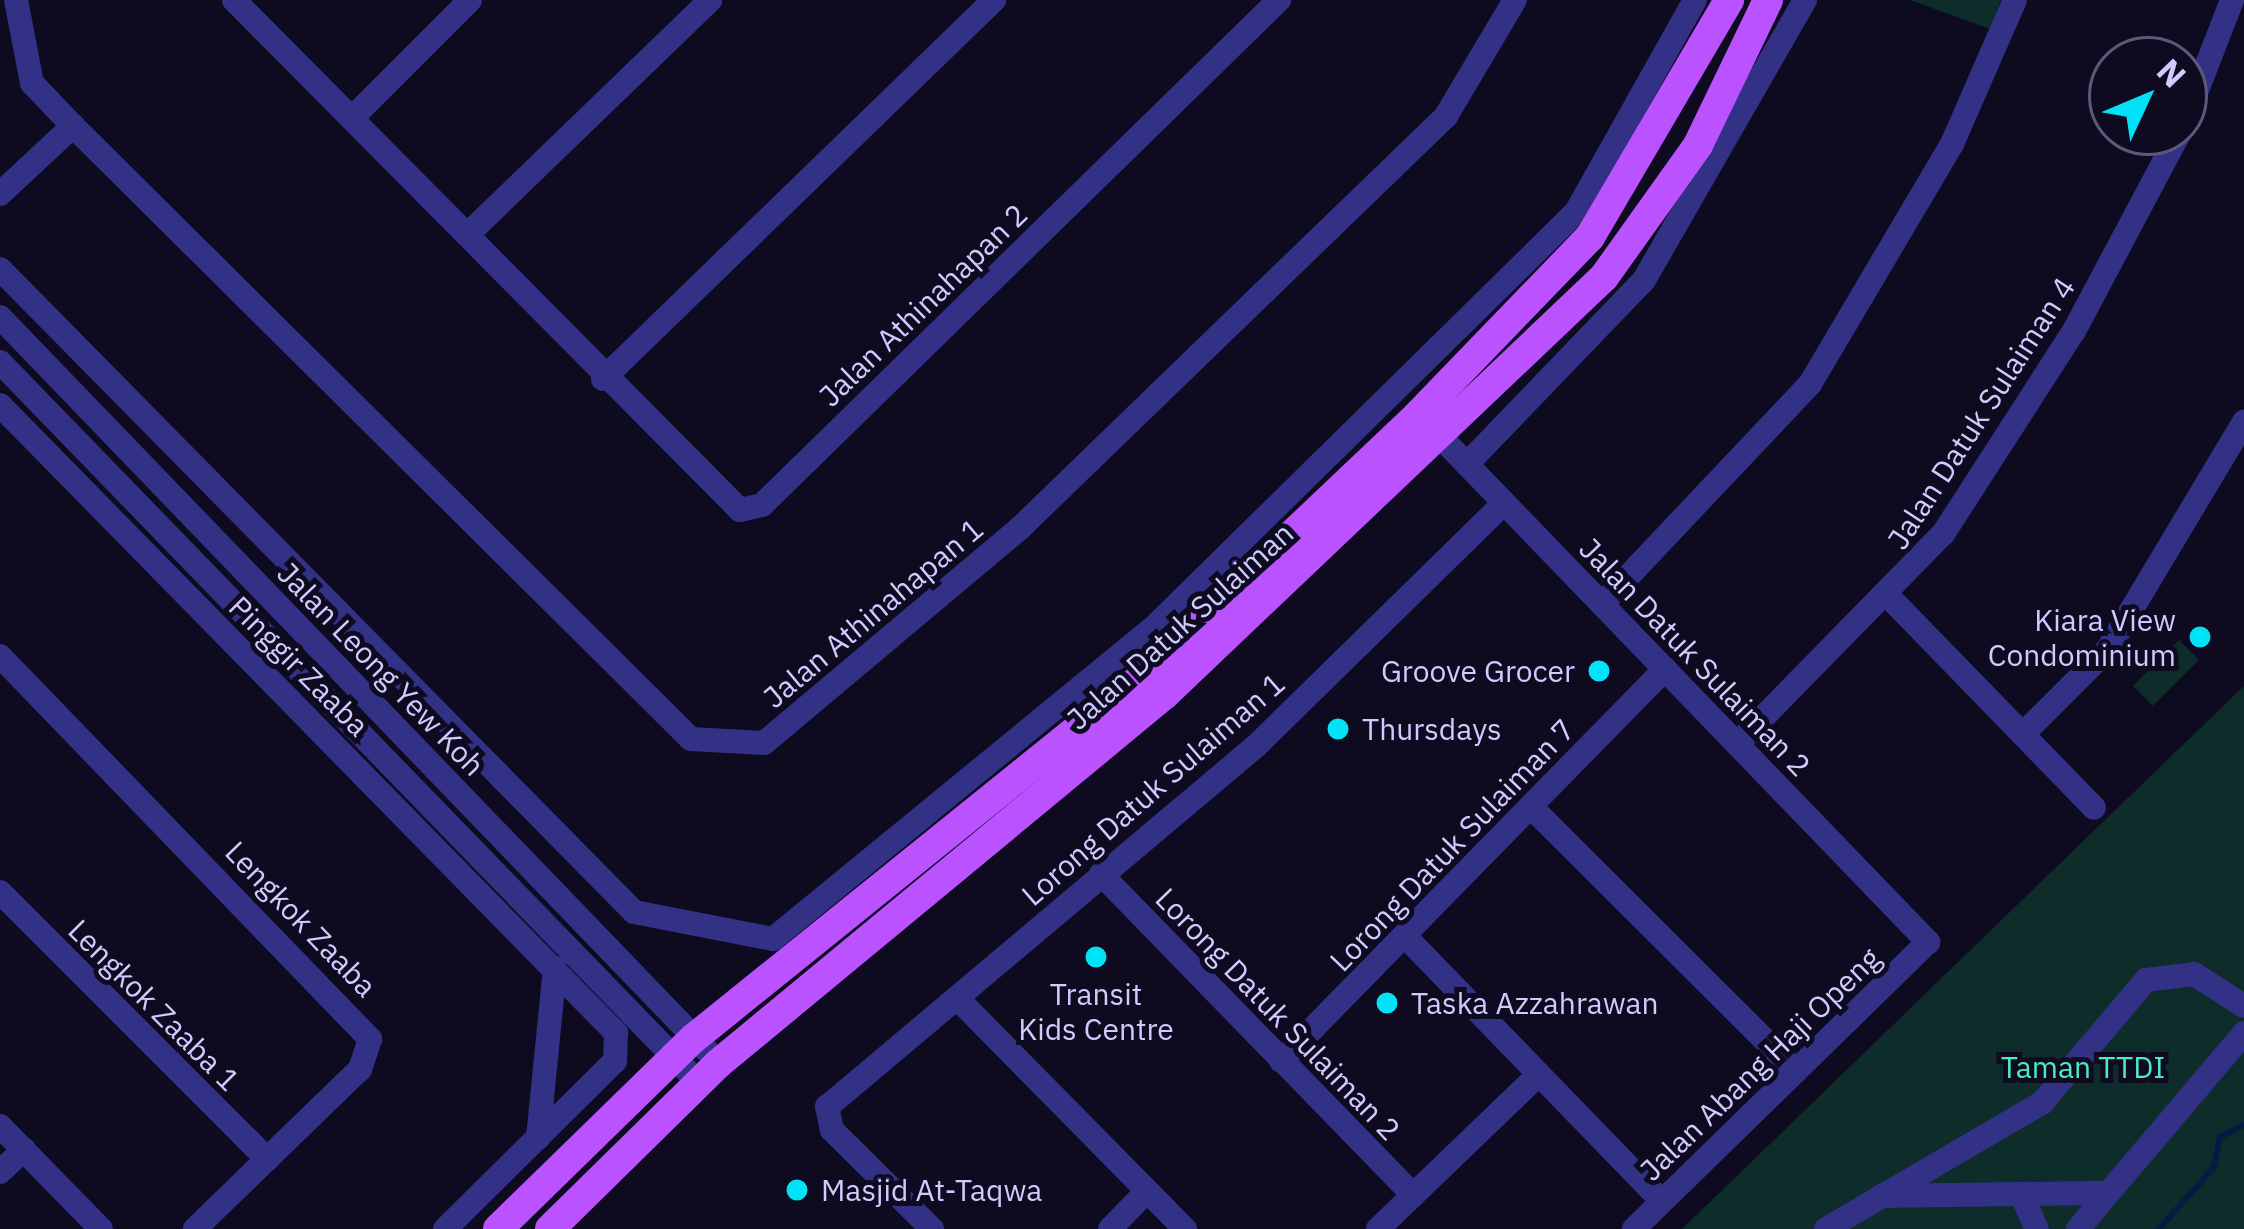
<!DOCTYPE html>
<style>
body{margin:0}
#map{position:relative;width:2244px;height:1229px;overflow:hidden;background:#0e0b21;font-family:"IBM Plex Sans",sans-serif}
div>[style]{position:absolute}
[style*='--x']{left:calc(var(--x)*1px);top:calc(var(--y)*1px);width:calc(var(--w)*1px);rotate:calc(var(--a)*1deg)}
.green>*{inset:0;background:#0d2c2a;transform-origin:0 0}
.stream>*{height:6px;margin:-3px;padding:0 3px;transform-origin:3px;border-radius:3px;background:#041c41}
.minor>*{height:24px;margin:-12px;padding:0 12px;transform-origin:12px;border-radius:12px;background:#323186}
.major>*{height:30px;margin:-15px;padding:0 15px;transform-origin:15px;border-radius:15px;background:#bb52ff}
.dots>*{width:33px;height:33px;translate:-50% -50%;box-sizing:border-box;border:6px solid #0e0b21;border-radius:50%}
span{translate:-50% -50%;white-space:nowrap;text-align:center;line-height:1.15;-webkit-text-stroke:10px #0e0b21;paint-order:stroke}
.street-label{font-size:30px;color:#d0cbff}
.poi-label{font-size:30px;color:#d0cbff}
.right{translate:-100% -50%;text-align:right}
.left{translate:0 -50%;text-align:left}
.park-label{font-size:30px;color:#4bebc0}
.north{position:absolute;left:2088px;top:36px;width:120px;height:120px;box-sizing:border-box;background:#0e0b21;border:3px solid #5c587a;border-radius:50%;rotate:46deg;font-size:33px;font-weight:700;line-height:48px;text-align:center;color:#d0cbff}
.north::after{content:'';display:block;margin:auto;width:42px;height:54px;background:#00e3f6;clip-path:polygon(50% 0,100% 100%,50% 72%,0 100%)}
</style>
<div id="map">
<div class="green">
<div style="clip-path:polygon(1910px 0,2001px 0,1990px 29px)"></div>
<div style="left:2179px;top:640px;width:28px;height:65px;rotate:45deg"></div>
<div style="clip-path:polygon(2244px 686px,2244px 1229px,1682px 1229px,2106px 819px)"></div>
</div>
<div class="stream">
<div style="--x:2159;--y:1229;--w:83;--a:-48.4"></div>
<div style="--x:2214;--y:1167;--w:31;--a:-79"></div>
<div style="--x:2220;--y:1137;--w:27;--a:-27"></div>
</div>
<div class="minor">
<div style="--x:16;--y:0;--w:85;--a:79.1"></div>
<div style="--x:32;--y:83;--w:59;--a:46.4"></div>
<div style="--x:73;--y:126;--w:870;--a:44.77"></div>
<div style="--x:691;--y:739;--w:73;--a:3.1"></div>
<div style="--x:764;--y:743;--w:334;--a:-40"></div>
<div style="--x:1020;--y:528;--w:593;--a:-44.04"></div>
<div style="--x:1446;--y:116;--w:135;--a:-59.3"></div>
<div style="--x:234;--y:0;--w:718;--a:45.23"></div>
<div style="--x:740;--y:510;--w:23;--a:-13"></div>
<div style="--x:762;--y:505;--w:723;--a:-44.33"></div>
<div style="--x:352;--y:118;--w:167;--a:-45"></div>
<div style="--x:2184;--y:124;--w:133;--a:-68.8"></div>
<div style="--x:0;--y:194;--w:100;--a:-43"></div>
<div style="--x:467;--y:235;--w:338;--a:-44"></div>
<div style="--x:0;--y:269;--w:903;--a:45.4"></div>
<div style="--x:634;--y:912;--w:142;--a:11"></div>
<div style="--x:773;--y:939;--w:488;--a:-39.3"></div>
<div style="--x:1151;--y:630;--w:596;--a:-44.52"></div>
<div style="--x:1576;--y:212;--w:243;--a:-60.7"></div>
<div style="--x:0;--y:317;--w:1036;--a:46.06"></div>
<div style="--x:0;--y:362;--w:1003;--a:45.89"></div>
<div style="--x:603;--y:379;--w:545;--a:-44.11"></div>
<div style="--x:0;--y:405;--w:880;--a:45.55"></div>
<div style="--x:616;--y:1033;--w:28;--a:92"></div>
<div style="--x:615;--y:1061;--w:239;--a:135.3"></div>
<div style="--x:1429;--y:425;--w:719;--a:46.01"></div>
<div style="--x:1928;--y:942;--w:411;--a:135.7"></div>
<div style="--x:1467;--y:464;--w:255;--a:-46.1"></div>
<div style="--x:1644;--y:280;--w:323;--a:-60.1"></div>
<div style="--x:1891;--y:599;--w:291;--a:45.8"></div>
<div style="--x:1602;--y:604;--w:303;--a:-46.6"></div>
<div style="--x:1810;--y:384;--w:279;--a:-59.4"></div>
<div style="--x:1952;--y:144;--w:157;--a:-66.4"></div>
<div style="--x:0;--y:656;--w:533;--a:45.99"></div>
<div style="--x:370;--y:1039;--w:32;--a:108"></div>
<div style="--x:360;--y:1069;--w:230;--a:135.9"></div>
<div style="--x:2023;--y:734;--w:120;--a:-45"></div>
<div style="--x:2108;--y:649;--w:265;--a:-59.1"></div>
<div style="--x:1737;--y:744;--w:294;--a:-45.6"></div>
<div style="--x:1943;--y:534;--w:242;--a:-57.2"></div>
<div style="--x:2074;--y:331;--w:225;--a:-62"></div>
<div style="--x:1531;--y:807;--w:374;--a:44.9"></div>
<div style="--x:1101;--y:874;--w:448;--a:45.8"></div>
<div style="--x:0;--y:892;--w:378;--a:45"></div>
<div style="--x:1405;--y:936;--w:369;--a:45.9"></div>
<div style="--x:957;--y:998;--w:325;--a:45.4"></div>
<div style="--x:1281;--y:1061;--w:549;--a:-45.59"></div>
<div style="--x:0;--y:1126;--w:144;--a:45.6"></div>
<div style="--x:538;--y:1138;--w:171;--a:-84.3"></div>
<div style="--x:0;--y:1172;--w:33;--a:-43"></div>
<div style="--x:1881;--y:1196;--w:225;--a:-0.8"></div>
<div style="--x:2023;--y:1198;--w:34;--a:66"></div>
<div style="--x:932;--y:1229;--w:141;--a:-135.3"></div>
<div style="--x:832;--y:1130;--w:24;--a:-102"></div>
<div style="--x:827;--y:1107;--w:561;--a:-40.08"></div>
<div style="--x:1256;--y:746;--w:347;--a:-44.4"></div>
<div style="--x:1110;--y:1229;--w:53;--a:-45.8"></div>
<div style="--x:1378;--y:1229;--w:223;--a:-43.9"></div>
<div style="--x:1826;--y:1229;--w:250;--a:-30.3"></div>
<div style="--x:2042;--y:1103;--w:161;--a:-49.8"></div>
<div style="--x:2146;--y:980;--w:48;--a:-7.1"></div>
<div style="--x:2194;--y:974;--w:59;--a:32.6"></div>
<div style="--x:2078;--y:1229;--w:257;--a:-49.7"></div>
</div>
<div class="major">
<div style="--x:498;--y:1229;--w:274;--a:-44.3"></div>
<div style="--x:694;--y:1038;--w:575;--a:-38.86"></div>
<div style="--x:1142;--y:677;--w:382;--a:-43.5"></div>
<div style="--x:1419;--y:414;--w:246;--a:-46"></div>
<div style="--x:1590;--y:237;--w:275;--a:-59.6"></div>
<div style="--x:550;--y:1229;--w:237;--a:-44.5"></div>
<div style="--x:719;--y:1063;--w:577;--a:-39.59"></div>
<div style="--x:1164;--y:695;--w:607;--a:-43.53"></div>
<div style="--x:1604;--y:277;--w:162;--a:-54.5"></div>
<div style="--x:1698;--y:145;--w:161;--a:-64.2"></div>
</div>
<div class="dots">
<div style="left:2200px;top:637px;background:#00e3f6"></div>
<div style="left:1599px;top:671px;background:#00e3f6"></div>
<div style="left:1338px;top:729px;background:#00e3f6"></div>
<div style="left:1096px;top:957px;background:#00e3f6"></div>
<div style="left:1387px;top:1003px;background:#00e3f6"></div>
<div style="left:797px;top:1190px;background:#00e3f6"></div>
</div>
<div class="street-label">
<span style="left:923px;top:305px;rotate:-44deg">Jalan Athinahapan 2</span>
<span style="left:1981px;top:413px;rotate:-57deg">Jalan Datuk Sulaiman 4</span>
<span style="left:873px;top:613px;rotate:-40deg">Jalan Athinahapan 1</span>
<span style="left:1180px;top:626px;rotate:-42deg">Jalan Datuk Sulaiman</span>
<span style="left:1695px;top:657px;rotate:46deg">Jalan Datuk Sulaiman 2</span>
<span style="left:299px;top:666px;rotate:45deg">Pinggir Zaaba</span>
<span style="left:381px;top:669px;rotate:46deg">Jalan Leong Yew Koh</span>
<span style="left:1153px;top:789px;rotate:-41deg">Lorong Datuk Sulaiman 1</span>
<span style="left:1452px;top:845px;rotate:-46deg">Lorong Datuk Sulaiman 7</span>
<span style="left:301px;top:919px;rotate:46deg">Lengkok Zaaba</span>
<span style="left:154px;top:1005px;rotate:45deg">Lengkok Zaaba 1</span>
<span style="left:1278px;top:1014px;rotate:46deg">Lorong Datuk Sulaiman 2</span>
<span style="left:1760px;top:1064px;rotate:-44deg">Jalan Abang Haji Openg</span>
</div>
<div class="poi-label">
<span class="right" style="left:2176px;top:637px">Kiara View<br>Condominium</span>
<span class="right" style="left:1575px;top:671px">Groove Grocer</span>
<span class="left" style="left:1362px;top:729px">Thursdays</span>
<span style="left:1096px;top:1011px">Transit<br>Kids Centre</span>
<span class="left" style="left:1411px;top:1003px">Taska Azzahrawan</span>
<span class="left" style="left:821px;top:1190px">Masjid At-Taqwa</span>
</div>
<div class="park-label">
<span style="left:2083px;top:1067px">Taman TTDI</span>
</div>
<div class="north">N</div>
</div>
